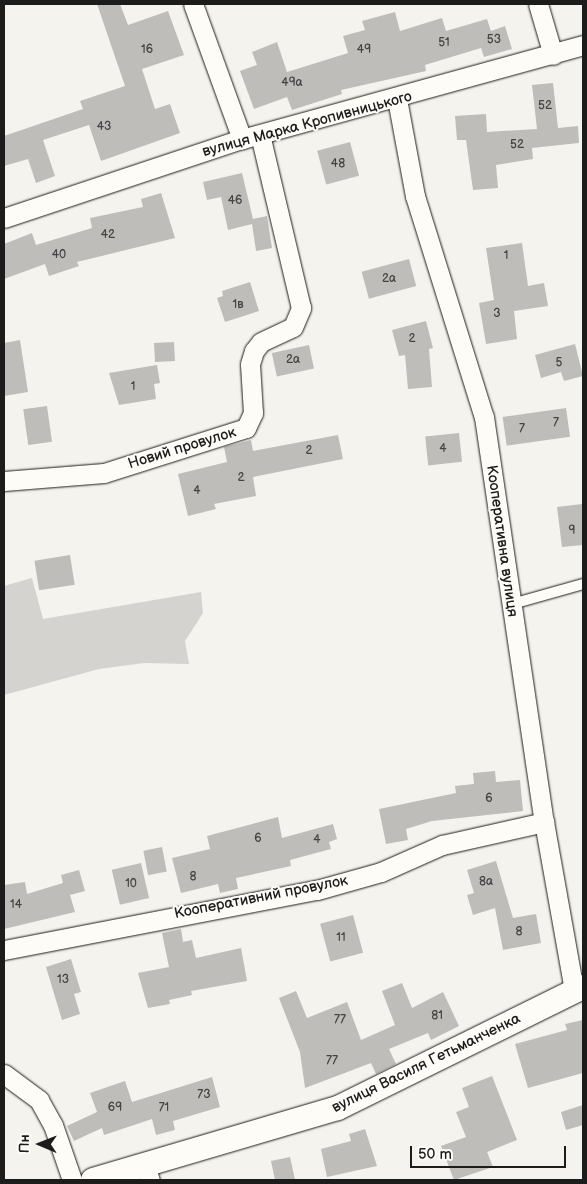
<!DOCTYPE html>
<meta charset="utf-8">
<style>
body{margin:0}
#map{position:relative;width:587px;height:1184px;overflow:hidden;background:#f4f3ee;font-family:"Balsamiq Sans",sans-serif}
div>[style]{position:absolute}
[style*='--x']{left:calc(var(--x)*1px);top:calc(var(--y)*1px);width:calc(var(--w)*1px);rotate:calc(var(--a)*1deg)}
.green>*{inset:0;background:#d4d3cf}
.building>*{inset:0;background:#bebdba;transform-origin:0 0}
.roads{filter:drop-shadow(0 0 1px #1c1c1c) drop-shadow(0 0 1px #1c1c1c)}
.service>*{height:10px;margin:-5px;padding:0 5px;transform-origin:5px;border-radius:5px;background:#fdfcf7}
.minor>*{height:19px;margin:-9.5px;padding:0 9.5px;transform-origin:9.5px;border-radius:9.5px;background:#fdfcf7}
.tertiary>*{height:24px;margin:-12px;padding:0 12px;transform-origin:12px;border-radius:12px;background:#fdfcf7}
span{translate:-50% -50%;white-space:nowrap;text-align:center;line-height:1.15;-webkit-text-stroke:4px #fdfcf7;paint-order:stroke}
.number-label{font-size:12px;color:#444}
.number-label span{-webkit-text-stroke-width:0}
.street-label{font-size:15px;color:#1c1c1c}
.frame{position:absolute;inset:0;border:5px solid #1c1c1c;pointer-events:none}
.north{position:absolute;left:15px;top:1119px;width:50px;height:50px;-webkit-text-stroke:4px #fdfcf7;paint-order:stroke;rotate:271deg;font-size:14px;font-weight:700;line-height:20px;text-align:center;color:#1c1c1c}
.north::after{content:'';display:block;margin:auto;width:18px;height:22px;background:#1c1c1c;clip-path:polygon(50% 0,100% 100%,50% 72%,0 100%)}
.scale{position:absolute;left:410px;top:1146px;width:156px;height:22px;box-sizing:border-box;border:2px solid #1c1c1c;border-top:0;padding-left:6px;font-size:15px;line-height:18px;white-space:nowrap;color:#1c1c1c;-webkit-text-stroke:4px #fdfcf7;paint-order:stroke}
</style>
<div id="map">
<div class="green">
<div style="clip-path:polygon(32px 578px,43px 619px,201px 592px,203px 613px,185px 641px,189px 664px,144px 663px,99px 669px,4px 695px,4px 586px)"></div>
</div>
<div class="building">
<div style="clip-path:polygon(97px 4px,120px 4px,128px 25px,168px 11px,184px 55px,142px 69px,155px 109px,170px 104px,180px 133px,101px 161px,89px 125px,43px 140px,55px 176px,36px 183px,28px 159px,4px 166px,4px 136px,83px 109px,80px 101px,125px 86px)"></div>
<div style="clip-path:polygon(395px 12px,400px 31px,442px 18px,446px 31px,487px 19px,491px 31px,505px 26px,512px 49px,484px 57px,481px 48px,425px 65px,426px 71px,341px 90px,342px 94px,292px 110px,287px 97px,254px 109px,240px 71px,257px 65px,252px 52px,277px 42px,287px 72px,348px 53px,343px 36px,365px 30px,362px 21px)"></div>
<div style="clip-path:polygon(553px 83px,558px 128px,578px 126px,579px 143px,532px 148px,533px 159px,496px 165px,498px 188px,473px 190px,466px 140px,457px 140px,455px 116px,486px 114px,487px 132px,537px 129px,532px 85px)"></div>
<div style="left:350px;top:142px;width:35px;height:34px;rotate:75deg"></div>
<div style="clip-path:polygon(242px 173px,253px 219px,267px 216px,272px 248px,256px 251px,252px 224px,228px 230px,221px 197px,207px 200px,203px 182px)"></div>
<div style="clip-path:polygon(161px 193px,175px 238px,77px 262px,79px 266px,49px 276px,45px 264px,4px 279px,4px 244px,32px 233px,36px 245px,92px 228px,90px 218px,143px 207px,141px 199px)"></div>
<div style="clip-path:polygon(522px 243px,528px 286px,544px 283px,548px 306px,514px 311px,517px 339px,486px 344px,479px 303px,494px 300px,486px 248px)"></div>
<div style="left:409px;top:259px;width:28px;height:49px;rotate:75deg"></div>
<div style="clip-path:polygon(250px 282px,259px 311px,225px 322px,217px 298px,223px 296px,222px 291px)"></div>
<div style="clip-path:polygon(426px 321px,433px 348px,429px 349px,432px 387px,408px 389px,405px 355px,399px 356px,392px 330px)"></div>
<div style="clip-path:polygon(20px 340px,28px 392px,4px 396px,4px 343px)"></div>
<div style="left:174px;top:342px;width:19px;height:20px;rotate:87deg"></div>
<div style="clip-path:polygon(575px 344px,583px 376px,564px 381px,561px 372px,541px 378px,535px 355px)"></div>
<div style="left:309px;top:345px;width:24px;height:38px;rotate:78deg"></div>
<div style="clip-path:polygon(157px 365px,160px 383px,154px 384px,156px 399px,119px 405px,109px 373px)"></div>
<div style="left:47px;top:406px;width:36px;height:24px;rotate:82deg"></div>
<div style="left:566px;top:408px;width:29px;height:64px;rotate:82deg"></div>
<div style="left:459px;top:433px;width:29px;height:34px;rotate:84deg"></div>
<div style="clip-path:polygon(338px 435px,343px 459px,253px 477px,256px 496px,214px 504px,216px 509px,188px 516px,178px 474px,227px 462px,224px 447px,251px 440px,253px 451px)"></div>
<div style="clip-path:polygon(582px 504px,583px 545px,562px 547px,557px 507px)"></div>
<div style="left:70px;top:555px;width:30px;height:36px;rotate:81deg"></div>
<div style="clip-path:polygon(495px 771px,496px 782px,520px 780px,523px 811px,432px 821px,406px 829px,408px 840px,386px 844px,379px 809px,456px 793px,455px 786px,474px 784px,473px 773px)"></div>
<div style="clip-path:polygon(278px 817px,282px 838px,333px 824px,337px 839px,329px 842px,331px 849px,290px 860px,291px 866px,236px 878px,238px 889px,220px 893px,218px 884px,181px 893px,172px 858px,210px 849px,207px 836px)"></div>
<div style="left:162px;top:847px;width:25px;height:19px;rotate:79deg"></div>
<div style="clip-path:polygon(496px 861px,513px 918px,536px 914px,541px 943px,503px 950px,495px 908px,473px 915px,467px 895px,474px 893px,467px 870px)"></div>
<div style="left:141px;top:863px;width:36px;height:30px;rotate:77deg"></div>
<div style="clip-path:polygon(79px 870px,85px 891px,70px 895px,75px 912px,4px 929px,4px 885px,25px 882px,27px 894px,63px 883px,61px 875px)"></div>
<div style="left:353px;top:915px;width:39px;height:34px;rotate:75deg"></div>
<div style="clip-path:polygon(181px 929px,183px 942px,192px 940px,196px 958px,241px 948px,247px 981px,191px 991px,192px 995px,169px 1000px,170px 1004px,148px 1008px,138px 973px,169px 967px,162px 933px)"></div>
<div style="clip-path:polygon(71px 959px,81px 992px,74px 994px,80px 1014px,62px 1020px,46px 967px)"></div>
<div style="clip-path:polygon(402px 983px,412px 1008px,443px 992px,459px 1026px,431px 1040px,428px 1033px,389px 1049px,396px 1064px,376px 1074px,371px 1063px,305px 1088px,300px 1052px,279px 998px,296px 991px,307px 1018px,347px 1002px,361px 1040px,395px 1025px,382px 991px)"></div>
<div style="clip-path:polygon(583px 1020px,583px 1073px,528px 1088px,515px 1044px,567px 1030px,565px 1024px)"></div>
<div style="clip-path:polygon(492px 1076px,517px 1140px,487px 1152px,493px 1167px,454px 1180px,441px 1146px,466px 1137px,456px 1112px,469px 1107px,462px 1088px)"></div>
<div style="clip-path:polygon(212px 1077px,220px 1107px,173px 1121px,175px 1130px,156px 1135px,152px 1119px,104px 1135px,102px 1128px,74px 1141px,67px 1126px,97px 1112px,90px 1093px,125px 1081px,132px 1102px)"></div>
<div style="clip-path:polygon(583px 1105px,583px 1125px,566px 1130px,561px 1112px)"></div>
<div style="clip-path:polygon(365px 1129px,377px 1166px,327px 1177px,321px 1149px,351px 1141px,349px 1134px)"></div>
<div style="clip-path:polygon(290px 1157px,295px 1180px,275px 1180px,271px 1161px)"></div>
</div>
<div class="roads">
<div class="service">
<div style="--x:512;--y:604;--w:74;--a:-15.7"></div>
</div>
<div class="minor">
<div style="--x:193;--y:4;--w:144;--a:70.1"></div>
<div style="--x:538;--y:4;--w:53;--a:73.6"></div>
<div style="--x:397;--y:99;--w:99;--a:79.5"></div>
<div style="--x:415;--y:196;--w:232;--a:72.7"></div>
<div style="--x:484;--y:417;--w:409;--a:81.6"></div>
<div style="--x:544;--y:822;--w:171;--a:79.9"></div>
<div style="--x:4;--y:218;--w:251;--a:-18.4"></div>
<div style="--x:242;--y:139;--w:354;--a:-15.4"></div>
<div style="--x:4;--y:481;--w:100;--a:-4.6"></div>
<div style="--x:104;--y:473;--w:149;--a:-17.6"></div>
<div style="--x:246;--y:428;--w:17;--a:-65"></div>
<div style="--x:253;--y:413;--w:49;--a:-93.5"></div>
<div style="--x:250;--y:364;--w:14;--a:-73"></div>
<div style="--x:254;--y:351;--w:11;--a:-52"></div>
<div style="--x:261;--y:342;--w:35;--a:-25"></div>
<div style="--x:293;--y:327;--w:21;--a:-67"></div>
<div style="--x:301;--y:308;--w:178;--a:-103.3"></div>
<div style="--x:4;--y:950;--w:319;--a:-10.9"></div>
<div style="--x:317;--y:890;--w:66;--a:-15.7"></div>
<div style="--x:381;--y:872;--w:67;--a:-23.9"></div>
<div style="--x:442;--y:845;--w:105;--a:-12.7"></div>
<div style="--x:4;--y:1074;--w:44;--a:36.6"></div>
<div style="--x:39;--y:1100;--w:29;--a:61"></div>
<div style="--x:53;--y:1125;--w:58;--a:70.9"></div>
<div style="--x:144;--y:1163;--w:18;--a:71"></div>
</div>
<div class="tertiary">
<div style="--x:93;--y:1180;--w:255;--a:-16.4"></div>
<div style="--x:338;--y:1108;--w:273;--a:-26.3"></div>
</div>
</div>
<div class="number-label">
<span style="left:494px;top:40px">53</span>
<span style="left:444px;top:43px">51</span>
<span style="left:147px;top:50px">16</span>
<span style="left:364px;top:50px">49</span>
<span style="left:292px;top:83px">49а</span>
<span style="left:545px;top:106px">52</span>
<span style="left:104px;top:127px">43</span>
<span style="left:517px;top:145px">52</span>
<span style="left:338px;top:164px">48</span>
<span style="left:235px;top:201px">46</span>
<span style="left:108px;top:235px">42</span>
<span style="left:59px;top:255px">40</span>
<span style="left:506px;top:256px">1</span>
<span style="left:389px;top:279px">2а</span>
<span style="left:238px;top:305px">1в</span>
<span style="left:497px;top:314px">3</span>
<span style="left:412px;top:339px">2</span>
<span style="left:293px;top:360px">2а</span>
<span style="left:559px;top:363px">5</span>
<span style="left:133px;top:387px">1</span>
<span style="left:556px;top:423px">7</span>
<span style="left:522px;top:429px">7</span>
<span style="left:443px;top:449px">4</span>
<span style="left:309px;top:451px">2</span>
<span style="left:241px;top:478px">2</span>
<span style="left:197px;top:491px">4</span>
<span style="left:572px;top:531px">9</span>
<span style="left:489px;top:799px">6</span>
<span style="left:258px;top:839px">6</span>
<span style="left:317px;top:840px">4</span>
<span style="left:193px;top:877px">8</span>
<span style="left:486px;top:882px">8а</span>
<span style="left:131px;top:884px">10</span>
<span style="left:16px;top:905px">14</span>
<span style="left:519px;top:932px">8</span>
<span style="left:341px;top:938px">11</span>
<span style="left:63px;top:980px">13</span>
<span style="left:437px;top:1016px">81</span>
<span style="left:340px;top:1020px">77</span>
<span style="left:332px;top:1061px">77</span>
<span style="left:204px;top:1095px">73</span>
<span style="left:115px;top:1108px">69</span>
<span style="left:164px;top:1108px">71</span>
</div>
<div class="street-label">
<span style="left:307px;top:124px;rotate:-15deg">вулиця Марка Кропивницького</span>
<span style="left:182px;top:448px;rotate:-17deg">Новий провулок</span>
<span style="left:502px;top:541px;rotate:82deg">Кооперативна вулиця</span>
<span style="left:261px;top:897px;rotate:-11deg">Кооперативний провулок</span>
<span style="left:426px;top:1063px;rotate:-26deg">вулиця Василя Гетьманченка</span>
</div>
<div class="frame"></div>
<div class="north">Пн</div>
<div class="scale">50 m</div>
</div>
